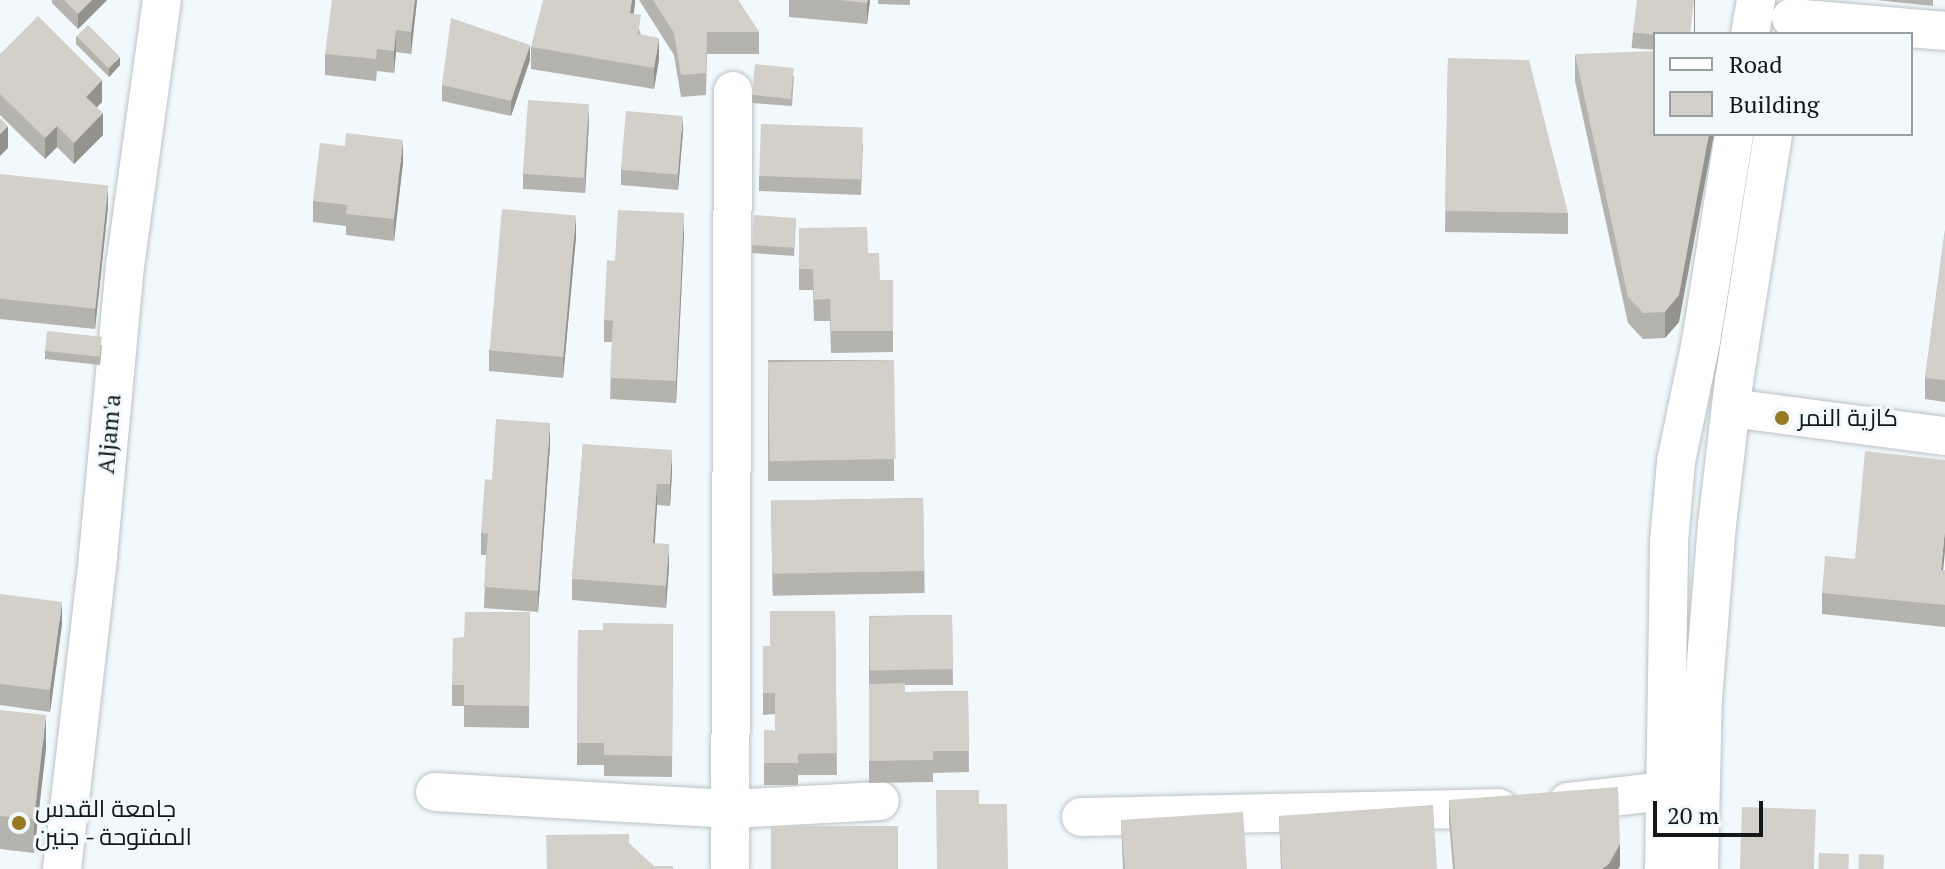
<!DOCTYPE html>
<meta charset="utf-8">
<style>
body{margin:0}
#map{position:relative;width:1945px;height:869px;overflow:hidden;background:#f1f9fc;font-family:"PT Serif",Cairo,serif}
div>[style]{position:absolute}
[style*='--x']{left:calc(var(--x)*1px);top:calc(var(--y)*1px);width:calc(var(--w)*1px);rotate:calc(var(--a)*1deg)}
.roads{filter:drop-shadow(0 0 2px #bbc2c6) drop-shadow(0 0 2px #bbc2c6)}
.minor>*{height:38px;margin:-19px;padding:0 19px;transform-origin:19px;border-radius:19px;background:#fff}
.wall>*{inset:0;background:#b5b3ad;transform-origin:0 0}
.shaded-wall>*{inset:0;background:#94928d;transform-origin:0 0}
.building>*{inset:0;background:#d3d0c9;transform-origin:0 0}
.dots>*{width:22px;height:22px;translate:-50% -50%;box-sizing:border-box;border:4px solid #f1f9fc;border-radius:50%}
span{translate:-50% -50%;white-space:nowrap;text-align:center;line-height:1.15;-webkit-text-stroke:6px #f1f9fc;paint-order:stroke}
.poi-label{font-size:24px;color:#151819}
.left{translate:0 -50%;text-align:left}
.street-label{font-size:24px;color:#151819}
.legend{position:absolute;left:1653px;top:32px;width:260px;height:104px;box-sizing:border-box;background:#f1f9fc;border:2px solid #999fa1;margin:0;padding:10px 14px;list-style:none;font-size:24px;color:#151819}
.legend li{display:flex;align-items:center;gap:16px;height:40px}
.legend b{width:40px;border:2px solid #999fa1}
.scale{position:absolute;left:1653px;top:801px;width:110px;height:36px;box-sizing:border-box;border:4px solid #151819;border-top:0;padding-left:10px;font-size:24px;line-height:28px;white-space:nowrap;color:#151819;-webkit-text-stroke:6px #f1f9fc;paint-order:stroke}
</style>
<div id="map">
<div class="roads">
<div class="minor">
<div style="--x:1791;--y:18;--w:155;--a:4.8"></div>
<div style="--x:1750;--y:34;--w:35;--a:-80"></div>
<div style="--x:1731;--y:408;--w:216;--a:7.5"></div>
<div style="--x:435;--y:792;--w:297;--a:3.3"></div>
<div style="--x:732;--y:809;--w:148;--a:-3.1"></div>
<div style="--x:1568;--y:802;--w:98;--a:-6.5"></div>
<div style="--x:1081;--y:817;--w:418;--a:-1.2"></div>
<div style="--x:62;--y:869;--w:315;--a:-83.4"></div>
<div style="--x:98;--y:556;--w:291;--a:-84.7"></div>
<div style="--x:125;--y:266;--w:269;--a:-82.1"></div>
<div style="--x:730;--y:869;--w:778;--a:-89.78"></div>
<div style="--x:1664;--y:869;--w:327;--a:-89.1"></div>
<div style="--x:1669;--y:542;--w:80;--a:-85"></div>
<div style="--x:1676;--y:462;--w:124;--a:-78.3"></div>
<div style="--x:1701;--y:341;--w:210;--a:-80.9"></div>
<div style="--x:1699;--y:869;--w:171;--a:-88.7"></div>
<div style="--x:1703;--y:698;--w:174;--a:-85.4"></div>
<div style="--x:1717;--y:525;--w:145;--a:-83.3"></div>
<div style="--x:1734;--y:381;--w:250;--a:-81"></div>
</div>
</div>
<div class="wall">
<div style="clip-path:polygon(52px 0,107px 0,78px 29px,52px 3px)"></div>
<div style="clip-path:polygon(417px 0,411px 54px,396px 52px,394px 73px,377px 71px,376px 81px,325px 75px,325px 54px)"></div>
<div style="clip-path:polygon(635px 0,634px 14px,641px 35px,659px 59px,654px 89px,531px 69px,531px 47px)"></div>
<div style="clip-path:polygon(639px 0,738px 0,759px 32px,759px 54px,707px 54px,706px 95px,681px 97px,674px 55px)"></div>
<div style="clip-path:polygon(789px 0,870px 0,867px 24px,789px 17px)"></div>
<div style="clip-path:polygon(878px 0,910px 0,910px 5px,878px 4px)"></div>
<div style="clip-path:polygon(1876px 0,1933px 0,1933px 6px)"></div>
<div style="left:1633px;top:32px;width:22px;height:16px;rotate:5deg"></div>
<div style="clip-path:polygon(76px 36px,120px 65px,109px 77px,76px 44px)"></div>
<div style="clip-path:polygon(0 54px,102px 102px,97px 107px,103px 135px,74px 164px,57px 147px,45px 159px,0 115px)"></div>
<div style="clip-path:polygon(1575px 54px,1679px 322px,1665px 338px,1643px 339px,1628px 323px,1575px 81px)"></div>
<div style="clip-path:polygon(1448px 58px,1568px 213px,1568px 234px,1445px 232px)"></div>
<div style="clip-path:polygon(530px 60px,511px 116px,442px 101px,442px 85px)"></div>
<div style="clip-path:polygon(794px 76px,792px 106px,752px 103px,752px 95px)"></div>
<div style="clip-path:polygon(589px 120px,585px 193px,523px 189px,523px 174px)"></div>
<div style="clip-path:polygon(683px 131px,678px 190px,621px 185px,621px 170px)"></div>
<div style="clip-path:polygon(863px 143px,861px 195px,759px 191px,759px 176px)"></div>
<div style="clip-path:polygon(403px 162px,394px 241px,346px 235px,346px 226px,313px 222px,313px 201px)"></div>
<div style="clip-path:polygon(0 174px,108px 207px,95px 329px,0 319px)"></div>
<div style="clip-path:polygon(796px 218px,794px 256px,752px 253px,752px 245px)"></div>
<div style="clip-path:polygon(799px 228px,868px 253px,880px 280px,893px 280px,893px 352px,831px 353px,830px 321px,814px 321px,813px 290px,799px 290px)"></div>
<div style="clip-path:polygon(1945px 230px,1945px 402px,1925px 399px,1925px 378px)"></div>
<div style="clip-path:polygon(684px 235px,676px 403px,610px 399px,612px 342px,604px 342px,604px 320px,615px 261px)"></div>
<div style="clip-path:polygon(576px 237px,563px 378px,489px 371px,489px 350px)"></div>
<div style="clip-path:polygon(102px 345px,100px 365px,45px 359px,45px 351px)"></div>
<div style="left:894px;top:360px;width:121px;height:126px;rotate:90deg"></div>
<div style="clip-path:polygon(583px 444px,672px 472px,670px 506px,657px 505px,655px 543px,669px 566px,666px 608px,572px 600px,572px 579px)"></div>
<div style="clip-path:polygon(550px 445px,538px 612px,484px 608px,486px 555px,481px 555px,481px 533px,492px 480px)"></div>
<div style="left:923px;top:498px;width:95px;height:152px;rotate:89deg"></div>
<div style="clip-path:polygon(1943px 570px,1945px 570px,1945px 627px,1822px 614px,1822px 593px)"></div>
<div style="clip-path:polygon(0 594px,62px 624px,50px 712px,0 705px)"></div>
<div style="clip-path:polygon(835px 611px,837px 775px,798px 775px,798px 785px,764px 785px,764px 730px,775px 731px,775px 714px,763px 715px,763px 646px,770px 646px)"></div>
<div style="clip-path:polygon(530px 612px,529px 728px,464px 727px,464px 706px,452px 706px,452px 685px,464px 637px)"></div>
<div style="clip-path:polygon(952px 615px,953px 685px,905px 685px,905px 692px,968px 691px,969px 772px,933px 773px,933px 782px,869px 783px,869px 616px)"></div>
<div style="clip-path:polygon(673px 624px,672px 777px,604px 776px,604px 765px,577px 765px,578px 630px,603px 630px)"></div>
<div style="clip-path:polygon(0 710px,46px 748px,34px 853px,0 849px)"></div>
<div style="clip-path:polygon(1449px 800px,1620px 866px,1618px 869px,1453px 869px,1449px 821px)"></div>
<div style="clip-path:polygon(1279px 816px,1437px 869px,1281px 869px)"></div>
<div style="clip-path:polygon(1121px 820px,1247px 869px,1123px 869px)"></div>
</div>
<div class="shaded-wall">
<div style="clip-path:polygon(92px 0,107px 0,78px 29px,78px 14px)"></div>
<div style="clip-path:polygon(415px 0,417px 0,411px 54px,411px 32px)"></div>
<div style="clip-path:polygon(632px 0,635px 0,635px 3px,630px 34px,630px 13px)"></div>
<div style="clip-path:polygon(868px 0,870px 0,867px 24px,867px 3px)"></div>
<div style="left:1694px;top:0;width:1px;height:34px"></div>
<div style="clip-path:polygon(396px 30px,396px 52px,394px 73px,394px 51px)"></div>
<div style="clip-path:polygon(659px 38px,659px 59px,654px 89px,654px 68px)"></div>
<div style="clip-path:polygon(530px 45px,530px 60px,511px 116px,511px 101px)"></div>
<div style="clip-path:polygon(120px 57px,120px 65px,109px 77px,109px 69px)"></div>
<div style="clip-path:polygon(102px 80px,102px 102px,86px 118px,86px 97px)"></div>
<div style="clip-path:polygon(589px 104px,589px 120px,585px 193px,585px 177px)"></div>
<div style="clip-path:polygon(103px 113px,103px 135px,74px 164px,74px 143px)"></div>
<div style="clip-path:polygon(683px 116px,683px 131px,678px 190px,678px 175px)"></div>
<div style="clip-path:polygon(8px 126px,8px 148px,0 156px,0 134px)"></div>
<div style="clip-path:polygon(57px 126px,57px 147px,45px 159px,45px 138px)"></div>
<div style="clip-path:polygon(1709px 134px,1714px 134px,1679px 322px,1665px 338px,1665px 312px)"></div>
<div style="clip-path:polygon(403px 140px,403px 162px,394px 241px,394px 219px)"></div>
<div style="clip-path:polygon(108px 185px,108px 207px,95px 329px,95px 307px)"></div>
<div style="clip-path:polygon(684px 213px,684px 235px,676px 403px,676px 381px)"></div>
<div style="clip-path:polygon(576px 215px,576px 237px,563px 378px,563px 357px)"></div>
<div style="clip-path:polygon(550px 423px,550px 445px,538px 612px,538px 591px)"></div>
<div style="clip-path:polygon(672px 450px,672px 472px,670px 506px,670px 484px)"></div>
<div style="clip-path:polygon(657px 484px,657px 505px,653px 564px,653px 543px)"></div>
<div style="clip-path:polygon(1945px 529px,1945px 551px,1941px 591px,1941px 570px)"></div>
<div style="clip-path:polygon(669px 544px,669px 566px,666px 608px,666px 586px)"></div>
<div style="clip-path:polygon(62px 602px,62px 624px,50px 712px,50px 690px)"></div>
<div style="clip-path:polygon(46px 715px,46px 748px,34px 853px,34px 819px)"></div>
<div style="clip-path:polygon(1620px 844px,1620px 866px,1618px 869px,1602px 869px)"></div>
</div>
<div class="building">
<div style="clip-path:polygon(64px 0,92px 0,78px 14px)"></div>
<div style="clip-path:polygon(332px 0,415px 0,411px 32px,396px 30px,394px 51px,377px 49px,376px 59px,325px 54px)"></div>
<div style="clip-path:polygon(543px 0,632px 0,630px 13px,641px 15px,638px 34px,659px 38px,654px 68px,531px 47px)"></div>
<div style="clip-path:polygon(653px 0,738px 0,759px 32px,707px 32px,706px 73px,681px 75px,674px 33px)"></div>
<div style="clip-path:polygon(839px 0,868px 0,867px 3px)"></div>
<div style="clip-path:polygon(1637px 0,1694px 0,1690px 34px,1655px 35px,1633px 32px)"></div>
<div style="clip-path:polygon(38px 16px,102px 80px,86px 97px,103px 113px,74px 143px,57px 126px,45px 138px,0 94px,0 54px)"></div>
<div style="clip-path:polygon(451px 18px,530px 45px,511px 101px,442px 85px)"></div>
<div style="left:88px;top:25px;width:45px;height:16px;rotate:45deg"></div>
<div style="clip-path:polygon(1655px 51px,1655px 134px,1709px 134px,1679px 295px,1665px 312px,1643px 313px,1628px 297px,1575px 54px)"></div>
<div style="clip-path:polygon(1448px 58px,1529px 60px,1568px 213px,1445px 211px)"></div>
<div style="left:755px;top:64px;width:39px;height:31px;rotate:6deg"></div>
<div style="left:528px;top:100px;width:61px;height:74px;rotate:4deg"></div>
<div style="left:626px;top:111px;width:57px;height:59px;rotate:5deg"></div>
<div style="clip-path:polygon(0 118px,8px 126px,0 134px)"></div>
<div style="left:761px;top:124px;width:102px;height:52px;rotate:2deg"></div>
<div style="clip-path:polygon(346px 133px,403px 140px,394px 219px,346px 214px,347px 205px,313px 201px,320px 143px,345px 146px)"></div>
<div style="left:0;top:174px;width:109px;height:124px;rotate:6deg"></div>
<div style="left:502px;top:209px;width:74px;height:142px;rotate:5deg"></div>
<div style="clip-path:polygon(618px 210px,684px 213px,676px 381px,610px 378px,613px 321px,604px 320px,607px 260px,615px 261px)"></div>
<div style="left:754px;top:215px;width:42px;height:30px;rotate:4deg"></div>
<div style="clip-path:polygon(867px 227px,868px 253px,879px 253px,880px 280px,893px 280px,893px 331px,831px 331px,830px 299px,814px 300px,813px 269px,799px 269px,799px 228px)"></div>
<div style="clip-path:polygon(1945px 230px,1945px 380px,1925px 378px)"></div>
<div style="left:47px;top:331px;width:55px;height:20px;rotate:6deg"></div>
<div style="left:894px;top:360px;width:99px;height:126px;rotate:89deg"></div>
<div style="clip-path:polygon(496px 419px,550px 423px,538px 591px,484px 587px,488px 534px,481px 533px,485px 479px,492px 480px)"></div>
<div style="clip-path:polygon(583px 444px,672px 450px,670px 484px,657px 484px,653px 543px,669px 544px,666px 586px,572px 579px)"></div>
<div style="clip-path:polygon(1865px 451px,1945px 460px,1945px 529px,1941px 570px,1945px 570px,1945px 605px,1822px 593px,1825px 556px,1855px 559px)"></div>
<div style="left:923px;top:498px;width:73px;height:152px;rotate:89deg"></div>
<div style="clip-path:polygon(0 594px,62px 602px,50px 690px,0 684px)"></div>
<div style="clip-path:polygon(770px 611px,835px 611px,837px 753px,798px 754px,798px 763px,764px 763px,764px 730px,775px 731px,775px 693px,763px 693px,763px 646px,770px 646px)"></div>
<div style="clip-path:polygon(465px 612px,530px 612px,529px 706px,464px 705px,464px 685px,452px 685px,453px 638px,464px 637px)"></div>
<div style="left:952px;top:615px;width:54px;height:83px;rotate:89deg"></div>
<div style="clip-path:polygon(603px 623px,673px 624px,672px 756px,604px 755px,604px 743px,577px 743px,578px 630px,603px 630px)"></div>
<div style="clip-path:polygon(905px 683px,905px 692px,968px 691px,969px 751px,933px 751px,933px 760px,869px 761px,869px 684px)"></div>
<div style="clip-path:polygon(0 710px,46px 715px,34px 819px,0 816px)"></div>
<div style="clip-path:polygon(1618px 787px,1620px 844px,1609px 864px,1602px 869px,1455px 869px,1449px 800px)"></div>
<div style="clip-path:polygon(936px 790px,979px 790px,979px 804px,1007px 804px,1008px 869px,937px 869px)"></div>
<div style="clip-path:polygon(1433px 805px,1437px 869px,1282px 869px,1279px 816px)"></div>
<div style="left:1742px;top:807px;width:74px;height:62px;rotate:2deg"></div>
<div style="clip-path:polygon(1243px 812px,1247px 869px,1125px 869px,1121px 820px)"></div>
<div style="left:898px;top:826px;width:43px;height:127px;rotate:90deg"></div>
<div style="clip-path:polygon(629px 834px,629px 843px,654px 866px,673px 866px,673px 869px,547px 869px,546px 835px)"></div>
<div style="left:1819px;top:853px;width:30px;height:16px;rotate:2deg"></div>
<div style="left:1859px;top:854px;width:25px;height:15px;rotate:2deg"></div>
</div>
<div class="dots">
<div style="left:1782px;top:418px;background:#987820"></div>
<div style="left:19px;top:823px;background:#987820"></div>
</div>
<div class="poi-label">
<span class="left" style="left:1798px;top:418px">كازية النمر</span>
<span class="left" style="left:35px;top:823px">جامعة القدس<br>المفتوحة - جنين</span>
</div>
<div class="street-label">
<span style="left:109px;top:434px;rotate:-85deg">Aljam'a</span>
</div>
<ul class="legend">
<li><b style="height:10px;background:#fff"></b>Road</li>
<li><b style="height:22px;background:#d3d0c9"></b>Building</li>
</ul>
<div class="scale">20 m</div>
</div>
